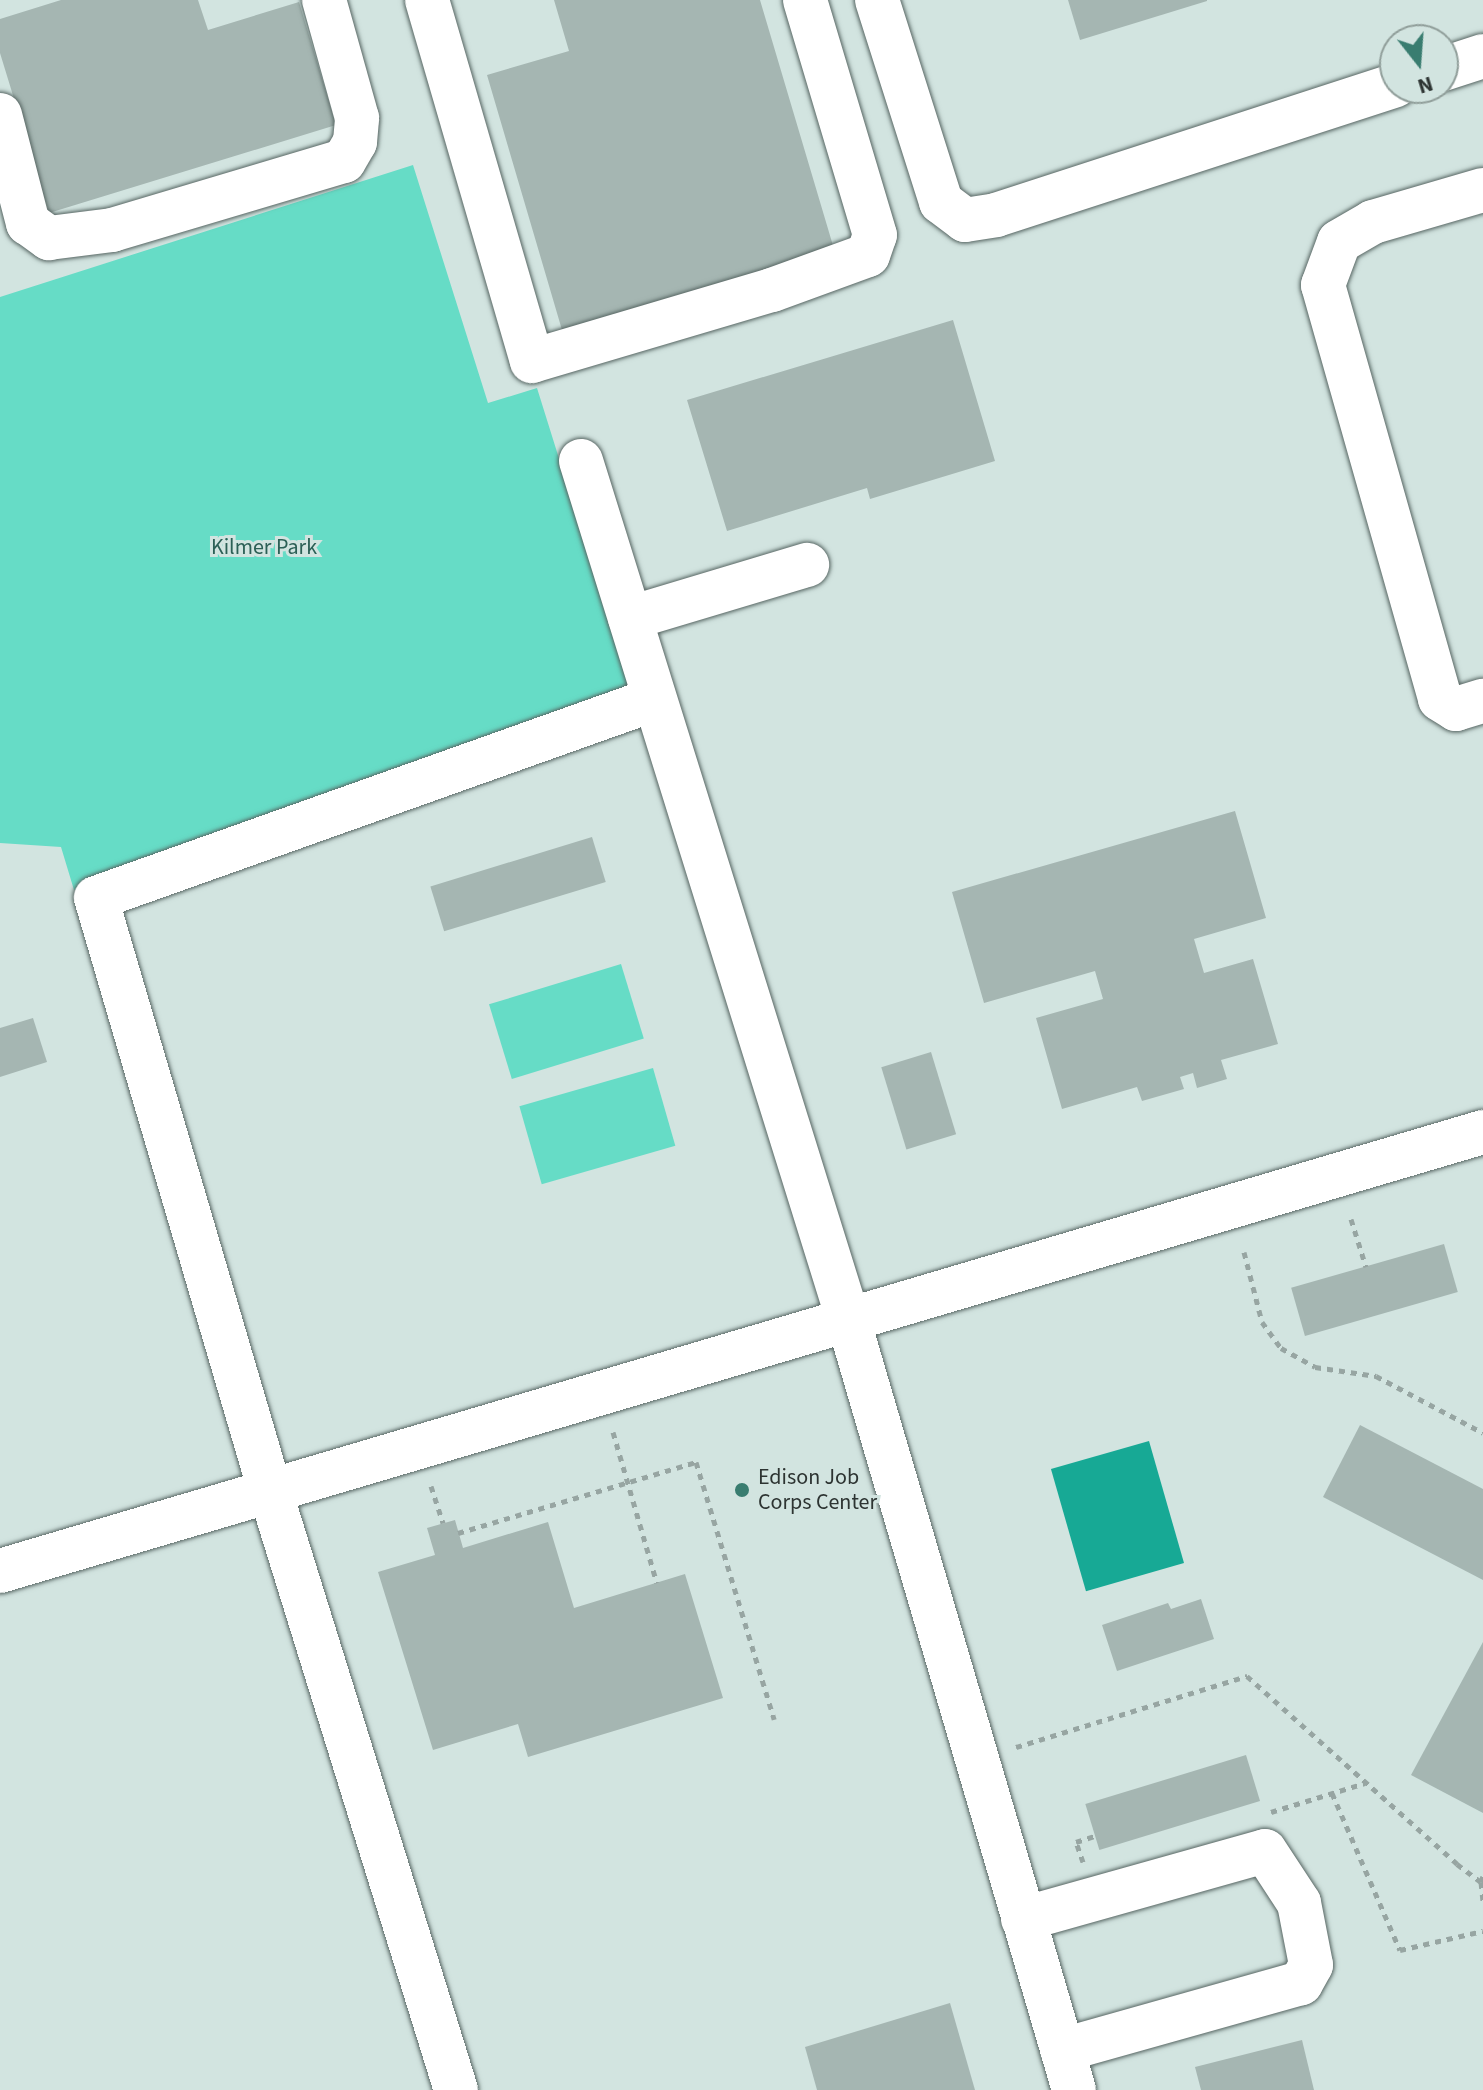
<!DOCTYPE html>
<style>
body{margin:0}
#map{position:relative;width:1483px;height:2090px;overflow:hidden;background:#d2e4e0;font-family:"Source Sans 3",sans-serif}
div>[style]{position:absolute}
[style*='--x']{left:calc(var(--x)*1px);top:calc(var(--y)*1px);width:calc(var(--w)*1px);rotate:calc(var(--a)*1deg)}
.green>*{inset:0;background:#66dcc6;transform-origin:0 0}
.water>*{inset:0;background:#17a995;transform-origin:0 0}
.building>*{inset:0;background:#a5b6b2;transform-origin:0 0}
.path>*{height:5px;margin-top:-2.5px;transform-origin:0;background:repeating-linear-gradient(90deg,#97a5a2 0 6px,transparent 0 12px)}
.roads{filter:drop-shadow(0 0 2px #576663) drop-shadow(0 0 2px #576663)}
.minor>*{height:44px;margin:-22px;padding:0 22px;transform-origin:22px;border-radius:22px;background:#fff}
.dots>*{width:22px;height:22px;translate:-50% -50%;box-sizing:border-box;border:4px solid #d2e4e0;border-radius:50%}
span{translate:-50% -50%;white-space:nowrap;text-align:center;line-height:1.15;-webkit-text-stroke:6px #d2e4e0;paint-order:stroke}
.park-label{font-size:22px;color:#2c6056}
.poi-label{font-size:22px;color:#2d3432}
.left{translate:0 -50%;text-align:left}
.north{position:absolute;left:1379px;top:24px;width:80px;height:80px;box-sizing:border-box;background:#d2e4e0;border:2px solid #909e9a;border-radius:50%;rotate:163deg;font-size:22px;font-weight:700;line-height:32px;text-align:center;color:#2d3432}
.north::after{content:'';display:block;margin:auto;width:28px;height:36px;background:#397d70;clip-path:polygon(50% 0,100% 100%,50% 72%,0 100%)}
</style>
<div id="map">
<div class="green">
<div style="clip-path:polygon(413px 165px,488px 403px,537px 388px,636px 705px,74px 890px,61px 847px,0 843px,0 297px)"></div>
<div style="left:621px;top:964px;width:78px;height:138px;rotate:73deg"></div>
<div style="left:653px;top:1068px;width:81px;height:139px;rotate:74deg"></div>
</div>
<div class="water">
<div style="left:1149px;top:1441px;width:127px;height:102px;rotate:74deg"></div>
</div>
<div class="building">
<div style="clip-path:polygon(61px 0,198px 0,208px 30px,299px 2px,336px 125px,49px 213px,0 53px,0 19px)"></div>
<div style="clip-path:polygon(554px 0,760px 0,834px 249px,562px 330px,487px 75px,569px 51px)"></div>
<div style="clip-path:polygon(1068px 0,1207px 0,1207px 1px,1080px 40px)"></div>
<div style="clip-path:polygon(953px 320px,995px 461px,870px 499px,867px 488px,727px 531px,687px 400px)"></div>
<div style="clip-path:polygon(1235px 811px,1266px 918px,1194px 939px,1204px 973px,1253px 959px,1278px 1044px,1221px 1060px,1227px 1079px,1197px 1088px,1193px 1073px,1180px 1077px,1184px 1089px,1142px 1101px,1137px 1087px,1062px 1109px,1036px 1018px,1103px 999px,1095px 971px,984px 1003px,952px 892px)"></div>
<div style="left:592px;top:837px;width:47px;height:169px;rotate:73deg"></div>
<div style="clip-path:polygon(33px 1018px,47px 1062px,0 1077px,0 1028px)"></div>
<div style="left:931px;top:1052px;width:86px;height:52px;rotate:73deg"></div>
<div style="left:1444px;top:1244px;width:50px;height:159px;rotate:74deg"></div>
<div style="clip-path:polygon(1360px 1425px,1483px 1489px,1483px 1580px,1323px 1497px)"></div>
<div style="clip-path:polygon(455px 1520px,463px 1548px,548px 1522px,574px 1608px,685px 1574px,723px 1698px,528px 1757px,518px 1724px,433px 1750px,378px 1572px,435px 1555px,427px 1528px)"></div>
<div style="clip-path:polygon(1201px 1599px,1214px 1639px,1117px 1671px,1102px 1625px,1168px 1603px,1171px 1609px)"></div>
<div style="clip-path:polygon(1483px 1642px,1483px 1813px,1411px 1775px)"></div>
<div style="left:1246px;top:1755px;width:48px;height:168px;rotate:73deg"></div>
<div style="clip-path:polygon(950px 2003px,975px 2090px,817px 2090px,805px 2047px)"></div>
<div style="clip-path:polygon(1302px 2040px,1314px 2090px,1201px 2090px,1195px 2067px)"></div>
</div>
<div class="path">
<div style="--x:1351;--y:1219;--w:50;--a:72.6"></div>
<div style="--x:1244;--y:1252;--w:72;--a:75.6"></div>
<div style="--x:1262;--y:1322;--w:32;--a:54"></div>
<div style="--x:1281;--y:1348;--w:39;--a:29"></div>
<div style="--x:1315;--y:1367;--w:62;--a:8.4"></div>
<div style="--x:1376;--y:1376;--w:121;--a:28"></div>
<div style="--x:613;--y:1432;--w:157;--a:73.8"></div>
<div style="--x:431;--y:1486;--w:39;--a:72"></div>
<div style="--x:458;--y:1533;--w:248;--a:-16.6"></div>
<div style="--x:696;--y:1462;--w:269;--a:73.1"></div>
<div style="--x:1016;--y:1747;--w:242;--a:-17.1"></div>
<div style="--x:1247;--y:1676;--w:282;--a:41.8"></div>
<div style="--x:1457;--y:1864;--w:30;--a:37"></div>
<div style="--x:1481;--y:1882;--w:6;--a:-72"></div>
<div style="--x:1332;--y:1793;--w:171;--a:66.6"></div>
<div style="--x:1400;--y:1950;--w:85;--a:-12.9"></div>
<div style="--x:1271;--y:1812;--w:98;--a:-17.1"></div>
<div style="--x:1083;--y:1862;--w:21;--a:-109"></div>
<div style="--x:1076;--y:1842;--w:20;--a:-18"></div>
<div style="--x:1481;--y:1882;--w:19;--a:84"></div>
</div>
<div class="roads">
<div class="minor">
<div style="--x:427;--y:0;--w:376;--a:73.8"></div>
<div style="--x:532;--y:361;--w:250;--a:-16.5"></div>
<div style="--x:772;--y:290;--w:102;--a:-20"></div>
<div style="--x:868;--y:255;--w:21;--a:-71"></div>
<div style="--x:875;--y:235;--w:245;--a:-106.6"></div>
<div style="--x:877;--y:0;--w:212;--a:72.4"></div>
<div style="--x:941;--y:202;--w:30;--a:37"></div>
<div style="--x:965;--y:220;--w:31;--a:-9"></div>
<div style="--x:996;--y:215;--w:420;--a:-18"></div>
<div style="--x:1443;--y:69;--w:42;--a:-18"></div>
<div style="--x:0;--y:115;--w:112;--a:75.5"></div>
<div style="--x:28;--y:223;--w:26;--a:36"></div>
<div style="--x:49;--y:238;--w:64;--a:-7.2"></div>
<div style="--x:112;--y:230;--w:242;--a:-16.6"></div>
<div style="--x:344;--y:161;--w:22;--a:-60"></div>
<div style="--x:355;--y:142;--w:24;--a:-85"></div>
<div style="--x:357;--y:118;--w:123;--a:-105.6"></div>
<div style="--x:1483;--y:190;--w:115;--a:163.8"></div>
<div style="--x:1373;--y:222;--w:39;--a:150"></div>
<div style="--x:1339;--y:242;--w:46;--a:110.4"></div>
<div style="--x:1323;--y:285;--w:430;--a:74.2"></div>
<div style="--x:1440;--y:699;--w:19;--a:32"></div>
<div style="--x:1456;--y:709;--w:28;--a:-17"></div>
<div style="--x:581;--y:461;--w:899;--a:72.71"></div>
<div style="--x:848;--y:1319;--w:803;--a:73.66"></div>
<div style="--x:630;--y:618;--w:185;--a:-16.7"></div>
<div style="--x:0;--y:1571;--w:1547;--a:-16.49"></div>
<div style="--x:1023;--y:1919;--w:251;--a:-15.7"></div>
<div style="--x:1265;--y:1851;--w:62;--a:56.8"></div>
<div style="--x:1299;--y:1903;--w:63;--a:79"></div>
<div style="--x:1311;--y:1965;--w:21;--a:119"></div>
<div style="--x:1301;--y:1983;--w:248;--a:164.3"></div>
<div style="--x:456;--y:2090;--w:624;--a:-107.24"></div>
<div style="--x:271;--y:1494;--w:621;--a:-106.36"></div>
<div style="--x:96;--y:898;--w:593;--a:-19.6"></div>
</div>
</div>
<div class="dots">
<div style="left:742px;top:1490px;background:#397d70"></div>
</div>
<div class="park-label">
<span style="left:264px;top:548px">Kilmer Park</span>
</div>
<div class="poi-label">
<span class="left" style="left:758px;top:1490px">Edison Job<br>Corps Center</span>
</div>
<div class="north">N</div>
</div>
